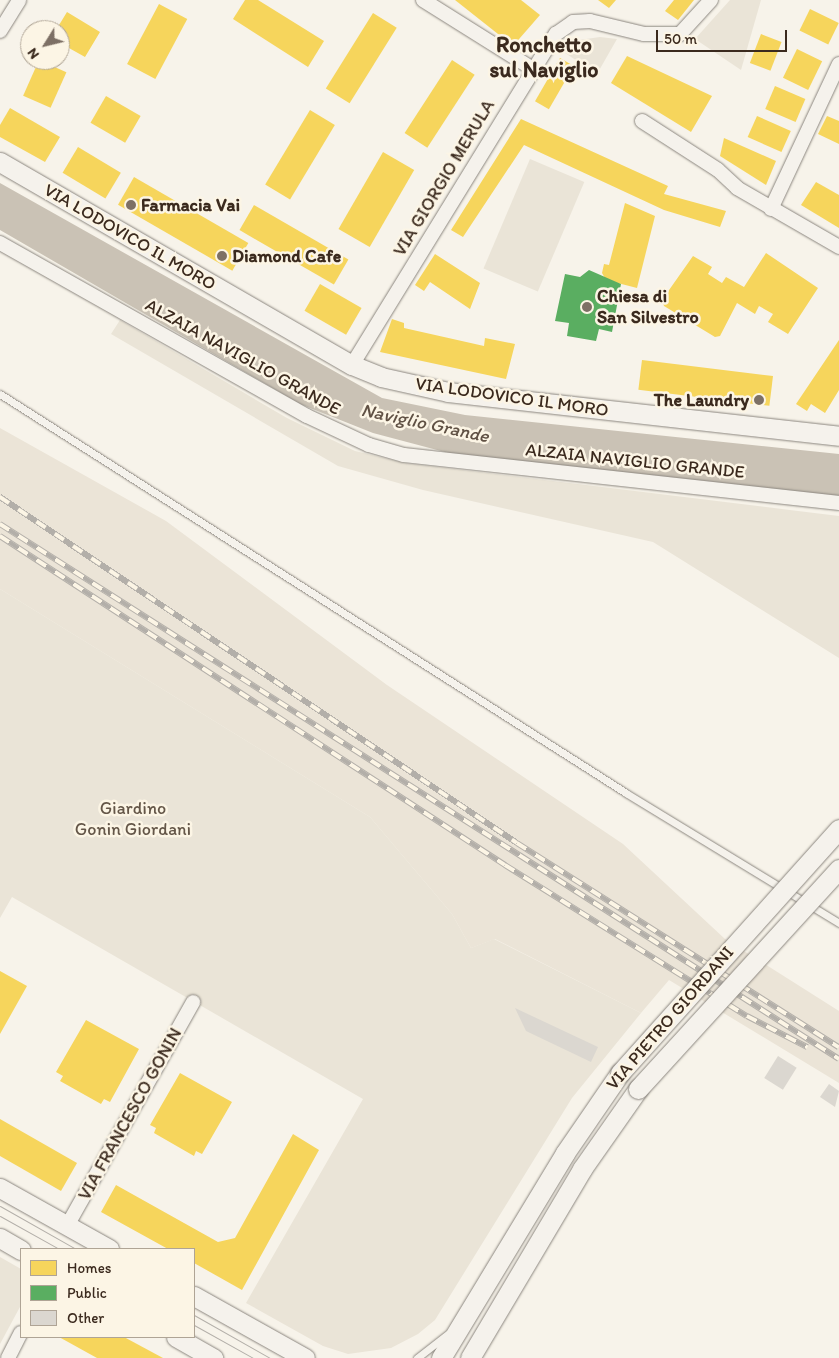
<!DOCTYPE html>
<style>
body{margin:0}
#map{position:relative;width:839px;height:1358px;overflow:hidden;background:#f7f3ea;font-family:Itim,sans-serif}
div>[style]{position:absolute}
[style*='--x']{left:calc(var(--x)*1px);top:calc(var(--y)*1px);width:calc(var(--w)*1px);rotate:calc(var(--a)*1deg)}
.built>*{inset:0;background:#ebe4d7}
.green>*{inset:0;background:#eae4d7;transform-origin:0 0}
.water>*{inset:0;background:#cac2b5}
.homes>*{inset:0;background:#f6d55c;transform-origin:0 0}
.public>*{inset:0;background:#5aae61}
.building>*{inset:0;background:#dbd7d0;transform-origin:0 0}
.roads{filter:drop-shadow(0 0 1px #8b867f) drop-shadow(0 0 1px #8b867f)}
.lane>*{height:7px;margin:-3.5px;padding:0 3.5px;transform-origin:3.5px;border-radius:3.5px;background:#f5f2ec}
.street>*{height:14px;margin:-7px;padding:0 7px;transform-origin:7px;border-radius:7px;background:#f5f2ec}
.secondary>*{height:19px;margin:-9.5px;padding:0 9.5px;transform-origin:9.5px;border-radius:9.5px;background:#f5f2ec}
.tram>*{height:1px;margin:-0.5px;padding:0 0.5px;transform-origin:0.5px;border-radius:0.5px;background:#b3afa9}
.rail>*{height:5.5px;margin-top:-2.75px;transform-origin:0;background:repeating-linear-gradient(90deg,#fcf5e5 0 11px,#b3afa9 0 22px);box-sizing:border-box;border-block:1px solid #b3afa9}
.bridges{filter:drop-shadow(0 0 1px #8b867f) drop-shadow(0 0 1px #8b867f)}
.secondary-bridge>*{height:19px;margin:-9.5px;padding:0 9.5px;transform-origin:9.5px;border-radius:9.5px;background:#f5f2ec}
.dots>*{width:14px;height:14px;translate:-50% -50%;box-sizing:border-box;border:2px solid #fcf5e5;border-radius:50%}
span{translate:-50% -50%;white-space:nowrap;text-align:center;line-height:1.15;-webkit-text-stroke:5px #fcf5e5;paint-order:stroke}
.street-label{font-size:18px;color:#3b2a1e}
.poi-label{font-size:18px;color:#3b2a1e;font-weight:700}
.left{translate:0 -50%;text-align:left}
.right{translate:-100% -50%;text-align:right}
.park-label{font-size:18px;color:#645648}
.water-label{font-size:19px;color:#605144;font-style:italic}
.district-label{font-size:22px;color:#3b2a1e;font-weight:700}
.legend{position:absolute;left:20px;top:1248px;width:175px;height:90px;box-sizing:border-box;background:#fcf5e5;border:1px solid #afa495;margin:0;padding:6px 9px;list-style:none;font-size:15px;color:#3b2a1e}
.legend li{display:flex;align-items:center;gap:10px;height:25px}
.legend b{width:25px;border:1px solid #afa495}
.north{position:absolute;left:20px;top:20px;width:50px;height:50px;box-sizing:border-box;background:#fcf5e5;border:1px solid #afa495;border-radius:50%;rotate:234deg;font-size:14px;font-weight:700;line-height:20px;text-align:center;color:#3b2a1e}
.north::after{content:'';display:block;margin:auto;width:18px;height:22px;background:#7d7065;clip-path:polygon(50% 0,100% 100%,50% 72%,0 100%)}
.scale{position:absolute;left:656px;top:30px;width:131px;height:22px;box-sizing:border-box;border:2px solid #3b2a1e;border-top:0;padding-left:6px;font-size:15px;line-height:18px;white-space:nowrap;color:#3b2a1e;-webkit-text-stroke:4px #fcf5e5;paint-order:stroke}
</style>
<div id="map">
<div class="built">
<div style="clip-path:polygon(0 428px,166px 521px,387px 685px,623px 844px,725px 939px,839px 1011px,839px 1083px,669px 980px,641px 1013px,495px 939px,471px 948px,452px 914px,370px 817px,0 589px)"></div>
</div>
<div class="green">
<div style="clip-path:polygon(730px 0,761px 0,741px 70px,695px 39px)"></div>
<div style="clip-path:polygon(600px 37px,617px 39px,597px 74px,562px 51px,579px 40px)"></div>
<div style="left:530px;top:159px;width:59px;height:119px;rotate:23deg"></div>
<div style="clip-path:polygon(120px 320px,287px 418px,355px 451px,405px 463px,839px 516px,839px 658px,653px 542px,423px 490px,338px 466px,111px 334px)"></div>
<div style="clip-path:polygon(0 589px,370px 817px,452px 914px,471px 948px,494px 939px,641px 1013px,572px 1098px,435px 1320px,418px 1334px,391px 1348px,348px 1354px,323px 1346px,246px 1303px,363px 1099px,12px 897px,0 918px)"></div>
<div style="clip-path:polygon(0 1257px,21px 1269px,21px 1305px,0 1344px)"></div>
</div>
<div class="water">
<div style="clip-path:polygon(0 183px,382px 398px,465px 415px,839px 454px,839px 497px,456px 455px,373px 433px,300px 404px,0 230px)"></div>
</div>
<div class="homes">
<div style="clip-path:polygon(245px 0,258px 0,324px 41px,308px 67px,233px 19px)"></div>
<div style="clip-path:polygon(455px 0,521px 0,540px 15px,513px 46px)"></div>
<div style="clip-path:polygon(598px 0,616px 0,609px 8px)"></div>
<div style="clip-path:polygon(674px 0,694px 0,678px 20px,665px 11px)"></div>
<div style="left:159px;top:4px;width:32px;height:68px;rotate:28deg"></div>
<div style="left:810px;top:9px;width:32px;height:24px;rotate:26deg"></div>
<div style="clip-path:polygon(67px 12px,100px 32px,85px 57px,60px 43px,60px 30px,56px 30px)"></div>
<div style="left:373px;top:13px;width:28px;height:89px;rotate:32deg"></div>
<div style="left:761px;top:34px;width:22px;height:31px;rotate:21deg"></div>
<div style="left:797px;top:49px;width:28px;height:32px;rotate:26deg"></div>
<div style="clip-path:polygon(627px 56px,712px 96px,691px 132px,611px 83px)"></div>
<div style="left:560px;top:58px;width:16px;height:50px;rotate:30deg"></div>
<div style="left:39px;top:60px;width:30px;height:39px;rotate:24deg"></div>
<div style="left:452px;top:60px;width:27px;height:87px;rotate:33deg"></div>
<div style="left:775px;top:86px;width:33px;height:25px;rotate:23deg"></div>
<div style="left:106px;top:96px;width:40px;height:31px;rotate:30deg"></div>
<div style="clip-path:polygon(10px 108px,60px 137px,45px 162px,0 137px,0 125px)"></div>
<div style="left:310px;top:110px;width:29px;height:87px;rotate:31deg"></div>
<div style="left:757px;top:116px;width:37px;height:23px;rotate:24deg"></div>
<div style="clip-path:polygon(827px 116px,839px 121px,839px 144px,818px 134px)"></div>
<div style="clip-path:polygon(521px 119px,668px 186px,664px 194px,726px 211px,720px 227px,664px 210px,524px 145px,463px 237px,451px 230px)"></div>
<div style="clip-path:polygon(724px 138px,776px 161px,766px 185px,720px 156px)"></div>
<div style="left:78px;top:147px;width:50px;height:30px;rotate:31deg"></div>
<div style="left:383px;top:152px;width:36px;height:89px;rotate:30deg"></div>
<div style="left:134px;top:177px;width:132px;height:32px;rotate:30deg"></div>
<div style="clip-path:polygon(816px 182px,839px 195px,839px 228px,801px 205px)"></div>
<div style="clip-path:polygon(625px 203px,655px 216px,637px 288px,606px 280px,602px 273px,604px 264px,609px 265px)"></div>
<div style="left:254px;top:205px;width:109px;height:29px;rotate:30deg"></div>
<div style="clip-path:polygon(766px 253px,818px 288px,788px 334px,768px 322px,773px 314px,759px 306px,755px 314px,737px 303px,720px 336px,715px 337px,664px 306px,662px 300px,693px 256px,712px 267px,708px 274px,722px 283px,726px 277px,744px 287px)"></div>
<div style="clip-path:polygon(435px 254px,480px 283px,470px 309px,430px 282px,424px 291px,415px 285px)"></div>
<div style="left:320px;top:284px;width:48px;height:31px;rotate:30deg"></div>
<div style="clip-path:polygon(392px 319px,404px 323px,404px 328px,484px 346px,485px 338px,515px 344px,506px 379px,380px 352px)"></div>
<div style="clip-path:polygon(839px 340px,839px 390px,825px 413px,811px 404px,807px 411px,796px 404px)"></div>
<div style="left:642px;top:360px;width:132px;height:30px;rotate:7deg"></div>
<div style="clip-path:polygon(0 971px,27px 986px,0 1034px)"></div>
<div style="clip-path:polygon(86px 1020px,139px 1049px,110px 1102px,104px 1099px,101px 1104px,60px 1081px,63px 1076px,56px 1072px)"></div>
<div style="clip-path:polygon(180px 1073px,232px 1102px,202px 1154px,196px 1151px,194px 1156px,154px 1133px,156px 1128px,150px 1125px)"></div>
<div style="clip-path:polygon(0 1119px,77px 1163px,61px 1191px,0 1156px)"></div>
<div style="clip-path:polygon(293px 1134px,319px 1150px,242px 1290px,194px 1263px,194px 1249px,168px 1249px,101px 1212px,116px 1185px,218px 1242px,235px 1238px)"></div>
<div style="clip-path:polygon(59px 1337px,124px 1337px,163px 1358px,97px 1358px)"></div>
</div>
<div class="public">
<div style="clip-path:polygon(589px 270px,621px 284px,612px 332px,599px 329px,596px 341px,567px 336px,569px 323px,555px 321px,565px 274px,580px 277px)"></div>
</div>
<div class="building">
<div style="clip-path:polygon(515px 1008px,598px 1047px,591px 1062px,526px 1031px)"></div>
<div style="left:778px;top:1056px;width:22px;height:26px;rotate:32deg"></div>
<div style="clip-path:polygon(829px 1084px,839px 1091px,835px 1107px,820px 1097px)"></div>
</div>
<div class="roads">
<div class="lane">
<div style="--x:0;--y:394;--w:742;--a:32.51"></div>
<div style="--x:626;--y:793;--w:250;--a:31.4"></div>
<div style="--x:417;--y:1358;--w:39;--a:-38"></div>
</div>
<div class="street">
<div style="--x:423;--y:0;--w:130;--a:32.1"></div>
<div style="--x:0;--y:31;--w:36;--a:-58"></div>
<div style="--x:642;--y:121;--w:90;--a:32.8"></div>
<div style="--x:718;--y:170;--w:26;--a:43"></div>
<div style="--x:737;--y:188;--w:118;--a:30"></div>
<div style="--x:771;--y:209;--w:160;--a:-64.9"></div>
<div style="--x:0;--y:243;--w:352;--a:29.4"></div>
<div style="--x:307;--y:416;--w:68;--a:25.1"></div>
<div style="--x:369;--y:445;--w:36;--a:16"></div>
<div style="--x:404;--y:455;--w:438;--a:6.3"></div>
<div style="--x:352;--y:365;--w:389;--a:-58.4"></div>
<div style="--x:556;--y:34;--w:21;--a:-35"></div>
<div style="--x:573;--y:22;--w:17;--a:-3"></div>
<div style="--x:590;--y:21;--w:56;--a:13.5"></div>
<div style="--x:644;--y:34;--w:36;--a:0"></div>
<div style="--x:680;--y:34;--w:46;--a:-47.6"></div>
<div style="--x:67;--y:1226;--w:257;--a:-60.6"></div>
<div style="--x:8;--y:1358;--w:28;--a:-63"></div>
</div>
<div class="secondary">
<div style="--x:0;--y:162;--w:406;--a:30"></div>
<div style="--x:352;--y:365;--w:31;--a:22"></div>
<div style="--x:381;--y:377;--w:69;--a:12.6"></div>
<div style="--x:448;--y:392;--w:393;--a:6.4"></div>
<div style="--x:0;--y:1188;--w:125;--a:29.2"></div>
<div style="--x:0;--y:1238;--w:24;--a:30"></div>
<div style="--x:194;--y:1296;--w:127;--a:29.2"></div>
<div style="--x:176;--y:1337;--w:43;--a:29.6"></div>
<div style="--x:441;--y:1358;--w:240;--a:-58.8"></div>
<div style="--x:565;--y:1153;--w:97;--a:-55.5"></div>
<div style="--x:470;--y:1358;--w:220;--a:-59.3"></div>
<div style="--x:582;--y:1169;--w:98;--a:-55"></div>
</div>
</div>
<div class="tram">
<div style="--x:0;--y:1206;--w:87;--a:29.5"></div>
<div style="--x:0;--y:1216;--w:68;--a:29.2"></div>
<div style="--x:194;--y:1315;--w:87;--a:29.5"></div>
<div style="--x:194;--y:1325;--w:68;--a:29.2"></div>
</div>
<div class="rail">
<div style="--x:0;--y:497;--w:622;--a:33.79"></div>
<div style="--x:517;--y:843;--w:381;--a:32.4"></div>
<div style="--x:0;--y:524;--w:995;--a:32.52"></div>
<div style="--x:0;--y:536;--w:603;--a:33.08"></div>
<div style="--x:505;--y:865;--w:285;--a:32"></div>
<div style="--x:747;--y:1016;--w:68;--a:27.3"></div>
</div>
<div class="bridges">
<div class="secondary-bridge">
<div style="--x:620;--y:1073;--w:328;--a:-48.1"></div>
<div style="--x:638;--y:1089;--w:298;--a:-47.6"></div>
</div>
</div>
<div class="dots">
<div style="left:131px;top:205px;background:#7d7065"></div>
<div style="left:222px;top:256px;background:#7d7065"></div>
<div style="left:587px;top:307px;background:#7d7065"></div>
<div style="left:759px;top:400px;background:#7d7065"></div>
</div>
<div class="street-label">
<span style="left:444px;top:178px;rotate:-59deg">VIA GIORGIO MERULA</span>
<span style="left:130px;top:237px;rotate:30deg">VIA LODOVICO IL MORO</span>
<span style="left:243px;top:357px;rotate:29deg">ALZAIA NAVIGLIO GRANDE</span>
<span style="left:512px;top:397px;rotate:8deg">VIA LODOVICO IL MORO</span>
<span style="left:635px;top:461px;rotate:6deg">ALZAIA NAVIGLIO GRANDE</span>
<span style="left:670px;top:1018px;rotate:-49deg">VIA PIETRO GIORDANI</span>
<span style="left:130px;top:1114px;rotate:-61deg">VIA FRANCESCO GONIN</span>
</div>
<div class="poi-label">
<span class="left" style="left:141px;top:205px">Farmacia Vai</span>
<span class="left" style="left:232px;top:256px">Diamond Cafe</span>
<span class="left" style="left:597px;top:307px">Chiesa di<br>San Silvestro</span>
<span class="right" style="left:749px;top:400px">The Laundry</span>
</div>
<div class="park-label">
<span style="left:133px;top:819px">Giardino<br>Gonin Giordani</span>
</div>
<div class="water-label">
<span style="left:425px;top:423px;rotate:12deg">Naviglio Grande</span>
</div>
<div class="district-label">
<span style="left:544px;top:57px">Ronchetto<br>sul Naviglio</span>
</div>
<ul class="legend">
<li><b style="height:14px;background:#f6d55c"></b>Homes</li>
<li><b style="height:14px;background:#5aae61"></b>Public</li>
<li><b style="height:14px;background:#dbd7d0"></b>Other</li>
</ul>
<div class="north">N</div>
<div class="scale">50 m</div>
</div>
